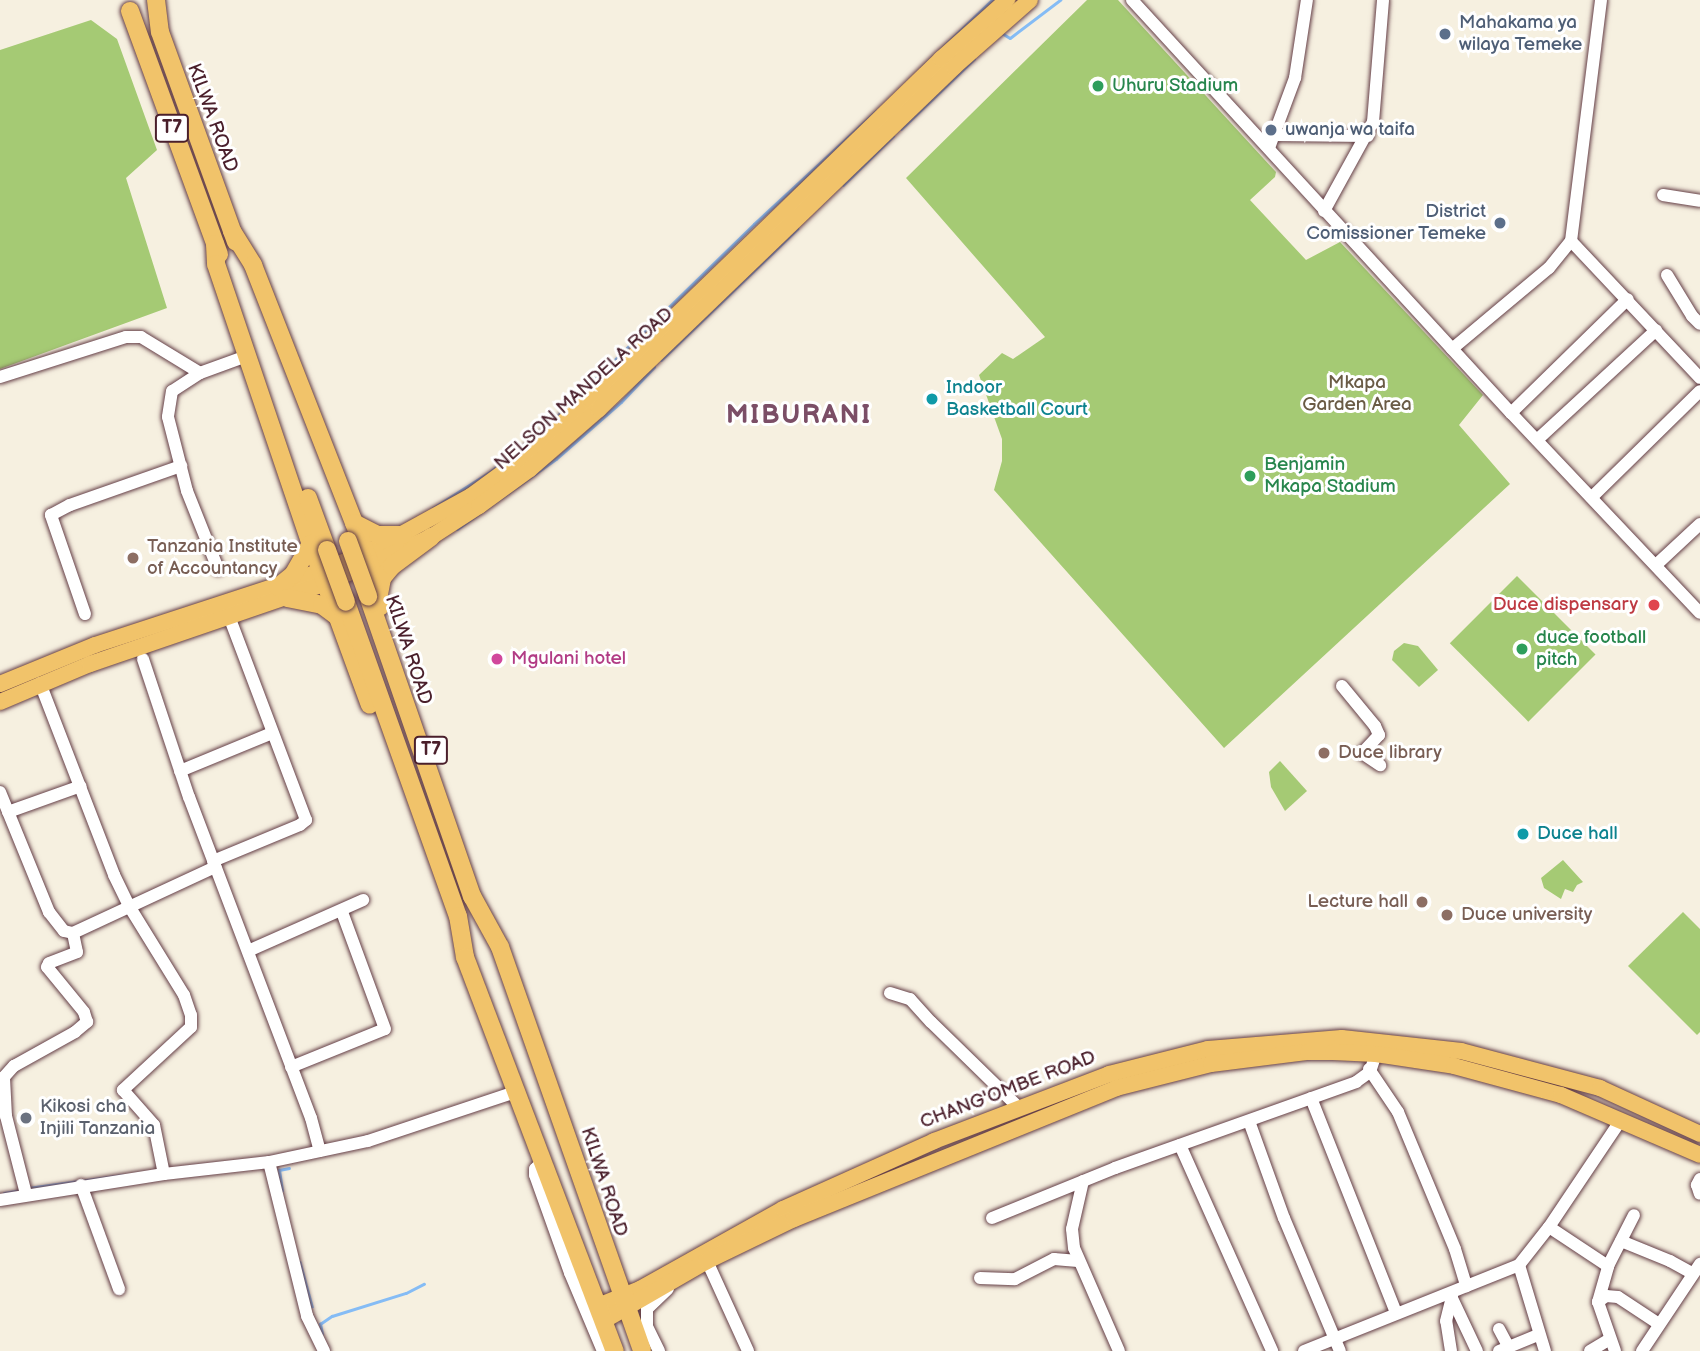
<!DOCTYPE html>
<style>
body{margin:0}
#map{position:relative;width:1700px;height:1351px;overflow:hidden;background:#f6f0e0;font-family:"Balsamiq Sans",sans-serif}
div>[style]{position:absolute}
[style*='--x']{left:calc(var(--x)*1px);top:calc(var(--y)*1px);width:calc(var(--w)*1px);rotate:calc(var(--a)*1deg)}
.green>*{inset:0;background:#a5ca74;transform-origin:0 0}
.stream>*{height:2.5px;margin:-1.25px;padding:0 1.25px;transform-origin:1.25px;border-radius:1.25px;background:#85bcf5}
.roads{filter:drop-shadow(0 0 2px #643e46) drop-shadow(0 0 2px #643e46)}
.minor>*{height:12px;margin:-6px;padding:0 6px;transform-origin:6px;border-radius:6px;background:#fff}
.major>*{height:16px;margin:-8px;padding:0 8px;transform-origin:8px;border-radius:8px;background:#f1c36a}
.highway>*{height:18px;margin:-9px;padding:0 9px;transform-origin:9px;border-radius:9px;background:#f1c36a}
.bridges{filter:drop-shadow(0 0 2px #643e46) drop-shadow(0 0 2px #643e46)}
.highway-bridge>*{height:18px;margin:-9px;padding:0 9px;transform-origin:9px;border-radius:9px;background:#f1c36a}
.dots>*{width:19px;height:19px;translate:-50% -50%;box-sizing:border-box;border:4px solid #fff;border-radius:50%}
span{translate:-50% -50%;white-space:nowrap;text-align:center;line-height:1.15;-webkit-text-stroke:6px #fff;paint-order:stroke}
.shield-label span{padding:2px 5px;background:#fff;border:2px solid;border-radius:5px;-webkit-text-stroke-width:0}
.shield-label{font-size:18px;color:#4a1f2b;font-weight:700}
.service-label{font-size:19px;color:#4e5e75}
.left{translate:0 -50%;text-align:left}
.right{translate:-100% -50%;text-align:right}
.leisure-label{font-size:19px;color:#27864d}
.street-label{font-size:19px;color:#4a1f2b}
.park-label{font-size:19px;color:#6a5b45}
.culture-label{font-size:19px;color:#0d838f}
.education-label{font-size:19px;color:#785e54}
.health-label{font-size:19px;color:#be3a42}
.hotel-label{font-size:19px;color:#b23c85}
.worship-label{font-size:19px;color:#5b616d}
.district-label{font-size:26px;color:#7b4e66;font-weight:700;letter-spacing:2px}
</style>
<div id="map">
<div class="green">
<div style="clip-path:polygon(1087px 0,1118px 0,1276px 172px,1275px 177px,1250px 200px,1306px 260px,1340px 242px,1483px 395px,1459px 425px,1510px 484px,1224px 748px,994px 490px,1002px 461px,1002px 439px,979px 375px,1002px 353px,1013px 359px,1045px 337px,906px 178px)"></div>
<div style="clip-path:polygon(91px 20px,117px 39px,157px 150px,126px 178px,167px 308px,0 369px,0 50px)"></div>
<div style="left:1517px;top:576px;width:111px;height:95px;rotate:45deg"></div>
<div style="clip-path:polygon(1404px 643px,1418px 646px,1438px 670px,1419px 687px,1392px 660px,1394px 651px)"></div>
<div style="clip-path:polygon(1280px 761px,1307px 791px,1285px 811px,1271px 787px,1269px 772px)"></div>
<div style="clip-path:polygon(1563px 860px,1583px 882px,1577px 885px,1573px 892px,1565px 889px,1561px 899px,1544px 888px,1541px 878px)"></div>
<div style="clip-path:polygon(1683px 912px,1700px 929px,1700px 1032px,1697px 1035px,1628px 966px)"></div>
</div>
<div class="stream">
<div style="--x:1002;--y:33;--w:9;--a:32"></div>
<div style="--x:1010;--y:38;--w:63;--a:-37.2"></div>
<div style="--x:921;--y:68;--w:98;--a:-43.8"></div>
<div style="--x:901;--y:129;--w:101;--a:-43.8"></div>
<div style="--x:843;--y:185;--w:70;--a:-44.4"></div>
<div style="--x:661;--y:360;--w:189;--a:-43.9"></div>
<div style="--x:433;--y:508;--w:67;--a:-32.3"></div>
<div style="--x:490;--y:472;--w:73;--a:-38.9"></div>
<div style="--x:547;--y:426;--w:289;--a:-44.3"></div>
<div style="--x:754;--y:224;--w:166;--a:-42.8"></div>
<div style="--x:457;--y:529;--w:121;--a:-35.3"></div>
<div style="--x:556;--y:459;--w:86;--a:-41.2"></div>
<div style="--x:621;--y:402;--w:48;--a:-46.7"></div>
<div style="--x:28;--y:1188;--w:95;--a:-7.9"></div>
<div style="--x:282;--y:1191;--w:21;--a:-98"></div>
<div style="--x:279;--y:1170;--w:10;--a:-11"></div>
<div style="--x:4;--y:1193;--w:17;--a:-10"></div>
<div style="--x:300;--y:1262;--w:46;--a:74.7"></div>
<div style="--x:322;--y:1334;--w:10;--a:-101"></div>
<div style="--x:320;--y:1324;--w:14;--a:-34"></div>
<div style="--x:332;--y:1316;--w:77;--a:-17.3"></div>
<div style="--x:406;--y:1293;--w:20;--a:-27"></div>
</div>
<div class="roads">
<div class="minor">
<div style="--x:1132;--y:0;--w:561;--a:47.46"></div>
<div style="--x:1511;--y:413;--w:275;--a:46.6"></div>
<div style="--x:1275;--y:135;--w:93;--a:0.6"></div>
<div style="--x:1269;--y:148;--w:75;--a:-69.6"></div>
<div style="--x:1295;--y:78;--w:79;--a:-81.3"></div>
<div style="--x:1663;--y:195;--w:37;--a:9"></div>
<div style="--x:1324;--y:211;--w:102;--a:-61.2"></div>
<div style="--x:1373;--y:122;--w:122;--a:-85.3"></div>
<div style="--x:1571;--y:241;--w:188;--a:46.7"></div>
<div style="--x:1667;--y:275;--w:48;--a:58.6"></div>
<div style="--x:1692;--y:316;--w:11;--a:45"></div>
<div style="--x:1452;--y:349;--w:126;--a:-39.9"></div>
<div style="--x:1549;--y:268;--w:35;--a:-51"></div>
<div style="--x:1571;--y:241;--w:243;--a:-82.9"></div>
<div style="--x:200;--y:373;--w:33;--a:147"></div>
<div style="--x:172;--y:391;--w:26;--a:99"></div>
<div style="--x:168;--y:417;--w:76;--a:75.6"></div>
<div style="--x:187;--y:491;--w:84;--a:68.3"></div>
<div style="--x:0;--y:377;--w:132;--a:-17.6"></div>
<div style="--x:126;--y:337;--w:15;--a:0"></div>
<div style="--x:141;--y:337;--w:69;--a:31.4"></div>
<div style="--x:200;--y:373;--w:50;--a:-19.9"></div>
<div style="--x:1511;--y:413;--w:163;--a:-44.3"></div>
<div style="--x:1537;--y:440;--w:162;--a:-42.7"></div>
<div style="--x:1592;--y:497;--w:151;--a:-44.5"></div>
<div style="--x:1656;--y:565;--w:60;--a:-43"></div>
<div style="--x:85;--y:614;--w:105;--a:-109"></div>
<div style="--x:51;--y:515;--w:21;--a:-28"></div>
<div style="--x:70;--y:505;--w:118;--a:-19.4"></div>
<div style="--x:143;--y:659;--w:145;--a:71.6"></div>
<div style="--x:189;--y:797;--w:343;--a:69.2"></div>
<div style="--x:311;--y:1118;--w:34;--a:75"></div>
<div style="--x:40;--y:683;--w:206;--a:68.9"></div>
<div style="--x:114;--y:875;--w:34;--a:64"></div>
<div style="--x:129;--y:906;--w:105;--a:58.3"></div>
<div style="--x:184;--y:995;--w:21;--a:71"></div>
<div style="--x:191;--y:1015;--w:12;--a:90"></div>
<div style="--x:191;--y:1027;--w:93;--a:137.2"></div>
<div style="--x:123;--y:1090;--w:47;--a:48.5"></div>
<div style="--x:154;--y:1125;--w:50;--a:78.5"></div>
<div style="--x:1342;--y:686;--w:52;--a:50.5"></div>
<div style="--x:1375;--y:726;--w:10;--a:66"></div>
<div style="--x:1379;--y:735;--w:25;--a:133"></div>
<div style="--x:1362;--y:753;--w:22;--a:34"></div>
<div style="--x:180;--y:771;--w:100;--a:-22.4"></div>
<div style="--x:0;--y:792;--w:130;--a:67.8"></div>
<div style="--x:49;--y:912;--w:24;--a:52"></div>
<div style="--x:64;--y:931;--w:9;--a:13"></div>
<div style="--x:73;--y:933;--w:157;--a:-24.9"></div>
<div style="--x:8;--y:812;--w:77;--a:-19.6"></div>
<div style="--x:213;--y:861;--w:94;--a:-22.5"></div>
<div style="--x:300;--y:825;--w:8;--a:-40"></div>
<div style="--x:306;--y:820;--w:218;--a:-110.7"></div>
<div style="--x:248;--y:951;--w:126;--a:-23.9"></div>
<div style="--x:890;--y:993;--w:21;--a:17"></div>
<div style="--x:910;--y:999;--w:31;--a:48"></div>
<div style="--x:931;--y:1022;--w:123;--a:44.3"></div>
<div style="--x:291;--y:1067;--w:101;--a:-22"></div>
<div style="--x:385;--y:1029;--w:125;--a:-110.2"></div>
<div style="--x:1369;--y:1069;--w:52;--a:56"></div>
<div style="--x:1398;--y:1112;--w:148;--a:67.4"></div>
<div style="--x:1455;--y:1249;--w:39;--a:73"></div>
<div style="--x:1311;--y:1098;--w:231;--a:68.4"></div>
<div style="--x:1249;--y:1121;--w:103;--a:70.2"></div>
<div style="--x:1284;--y:1218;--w:144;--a:67.2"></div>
<div style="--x:1180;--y:1145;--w:226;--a:65.9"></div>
<div style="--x:543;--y:1161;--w:11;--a:135"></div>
<div style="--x:535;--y:1169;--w:6;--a:90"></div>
<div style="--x:535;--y:1175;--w:104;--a:70.3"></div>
<div style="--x:570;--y:1273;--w:85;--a:67.1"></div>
<div style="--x:269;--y:1162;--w:159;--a:76.1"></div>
<div style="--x:307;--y:1316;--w:39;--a:64"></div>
<div style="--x:1700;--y:1179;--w:7;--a:117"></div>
<div style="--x:1697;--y:1185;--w:9;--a:72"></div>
<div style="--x:1083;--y:1181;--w:49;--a:102.9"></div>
<div style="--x:1072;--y:1229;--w:19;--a:84"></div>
<div style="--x:1074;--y:1248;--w:112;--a:66.4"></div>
<div style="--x:81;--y:1185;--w:111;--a:69.9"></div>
<div style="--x:26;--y:1194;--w:81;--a:-104.4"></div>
<div style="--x:6;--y:1116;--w:39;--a:-93"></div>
<div style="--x:4;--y:1077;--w:15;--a:-48"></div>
<div style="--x:14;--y:1066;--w:70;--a:-29.1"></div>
<div style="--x:75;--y:1032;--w:16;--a:-40"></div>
<div style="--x:87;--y:1022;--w:10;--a:-107"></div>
<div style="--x:84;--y:1012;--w:58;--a:-129.4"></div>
<div style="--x:47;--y:967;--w:4;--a:-63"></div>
<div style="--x:49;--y:963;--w:30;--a:-21"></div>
<div style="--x:77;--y:952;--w:19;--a:-102"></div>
<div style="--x:0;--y:1200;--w:166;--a:-9"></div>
<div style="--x:164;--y:1174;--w:106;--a:-6.5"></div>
<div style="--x:269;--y:1162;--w:101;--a:-12"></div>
<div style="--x:368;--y:1141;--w:158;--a:-18.4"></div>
<div style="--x:992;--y:1218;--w:133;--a:-22.1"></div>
<div style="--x:1115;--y:1168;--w:256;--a:-19.6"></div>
<div style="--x:1356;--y:1082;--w:17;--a:-36"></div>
<div style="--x:1370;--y:1072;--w:19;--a:-72"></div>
<div style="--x:1549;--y:1227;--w:71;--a:33.5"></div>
<div style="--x:1621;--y:1241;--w:53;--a:22.2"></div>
<div style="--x:1670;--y:1261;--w:26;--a:29"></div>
<div style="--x:707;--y:1261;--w:99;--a:65.5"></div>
<div style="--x:1519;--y:1265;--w:90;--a:73.2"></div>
<div style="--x:980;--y:1278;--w:35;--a:2"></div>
<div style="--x:1015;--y:1279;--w:44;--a:-27.1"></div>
<div style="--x:1054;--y:1259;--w:24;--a:5"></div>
<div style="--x:1450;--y:1294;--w:63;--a:64.7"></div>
<div style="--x:1598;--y:1302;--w:10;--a:-37"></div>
<div style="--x:1606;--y:1296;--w:12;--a:5"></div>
<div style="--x:1618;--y:1297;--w:49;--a:33.4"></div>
<div style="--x:1499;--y:1329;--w:21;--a:62"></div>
<div style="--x:659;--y:1351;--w:28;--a:-116"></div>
<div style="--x:647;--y:1326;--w:17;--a:-90"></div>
<div style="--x:647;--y:1309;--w:29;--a:-44"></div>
<div style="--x:1304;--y:1351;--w:232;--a:-21.8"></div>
<div style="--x:1519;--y:1265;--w:48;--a:-51.7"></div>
<div style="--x:1549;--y:1227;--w:129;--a:-56.1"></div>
<div style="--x:1451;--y:1351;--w:30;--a:-99"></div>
<div style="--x:1446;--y:1321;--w:25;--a:-76"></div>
<div style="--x:1499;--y:1351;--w:42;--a:-22.3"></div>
<div style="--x:1590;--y:1351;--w:23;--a:-31"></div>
<div style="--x:1615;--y:1351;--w:52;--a:-109.1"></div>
<div style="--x:1598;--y:1302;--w:37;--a:-74"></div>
<div style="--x:1608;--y:1266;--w:57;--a:-63"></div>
<div style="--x:1642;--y:1351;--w:105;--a:-56.3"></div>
</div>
<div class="major">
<div style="--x:0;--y:684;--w:103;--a:-22.3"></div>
<div style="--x:95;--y:645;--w:238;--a:-18.1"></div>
<div style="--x:321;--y:571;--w:54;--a:-21.8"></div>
<div style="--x:371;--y:551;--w:114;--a:-28.8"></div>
<div style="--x:471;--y:496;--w:61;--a:-36.3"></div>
<div style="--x:520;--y:460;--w:93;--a:-41.1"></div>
<div style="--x:590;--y:399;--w:489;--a:-44.1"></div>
<div style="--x:941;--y:59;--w:89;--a:-41.8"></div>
<div style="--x:0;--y:702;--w:98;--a:-22.9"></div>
<div style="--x:90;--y:664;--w:250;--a:-18.9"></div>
<div style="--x:326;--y:583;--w:115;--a:-23.7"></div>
<div style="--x:431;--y:537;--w:57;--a:-32.9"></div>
<div style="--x:479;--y:506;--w:63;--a:-36"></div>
<div style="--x:530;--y:469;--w:91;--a:-41"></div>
<div style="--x:599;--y:409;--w:493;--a:-43.9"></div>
<div style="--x:954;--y:67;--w:101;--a:-41.4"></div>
<div style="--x:598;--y:1306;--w:45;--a:-22"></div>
<div style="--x:640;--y:1289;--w:164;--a:-29.2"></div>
<div style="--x:783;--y:1209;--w:166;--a:-24.2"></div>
<div style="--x:934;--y:1141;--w:187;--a:-20.9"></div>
<div style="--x:1109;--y:1074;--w:102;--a:-14.2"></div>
<div style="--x:1208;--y:1049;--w:134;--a:-4.7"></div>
<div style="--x:1342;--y:1038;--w:120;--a:6.2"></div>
<div style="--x:1461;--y:1051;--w:144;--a:14.9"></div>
<div style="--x:1600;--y:1088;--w:110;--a:24.7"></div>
<div style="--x:603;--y:1321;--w:120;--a:-30"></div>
<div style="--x:707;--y:1261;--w:97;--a:-25.8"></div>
<div style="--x:794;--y:1219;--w:348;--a:-22.1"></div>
<div style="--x:1116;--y:1088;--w:98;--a:-14.2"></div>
<div style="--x:1211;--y:1064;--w:98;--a:-7.1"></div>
<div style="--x:1308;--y:1052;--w:25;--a:0"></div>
<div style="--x:1333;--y:1052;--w:43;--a:2.7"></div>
<div style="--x:1376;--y:1054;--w:79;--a:8.7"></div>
<div style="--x:1454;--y:1066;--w:111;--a:15.2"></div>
<div style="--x:1561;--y:1095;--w:151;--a:23.3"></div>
</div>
<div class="highway">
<div style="--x:156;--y:0;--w:32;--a:83"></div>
<div style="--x:160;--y:32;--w:223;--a:70.1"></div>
<div style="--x:130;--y:11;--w:259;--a:69.9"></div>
<div style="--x:232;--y:231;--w:40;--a:58"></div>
<div style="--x:253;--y:265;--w:321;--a:68.6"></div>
<div style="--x:370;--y:564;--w:44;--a:76.9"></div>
<div style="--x:215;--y:244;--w:20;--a:87"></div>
<div style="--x:216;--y:264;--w:296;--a:71.3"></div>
<div style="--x:311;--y:544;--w:171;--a:69.9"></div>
<div style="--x:308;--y:498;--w:55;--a:69.9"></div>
<div style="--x:354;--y:523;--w:27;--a:27"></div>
<div style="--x:378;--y:535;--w:25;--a:0"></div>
<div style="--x:278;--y:587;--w:19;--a:-39"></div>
<div style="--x:293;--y:575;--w:36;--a:-60"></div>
<div style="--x:379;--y:594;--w:16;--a:-79"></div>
<div style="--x:382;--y:578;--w:16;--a:-50"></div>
<div style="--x:392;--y:566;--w:49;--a:-36.6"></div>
<div style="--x:368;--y:596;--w:318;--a:70.9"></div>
<div style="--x:472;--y:896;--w:58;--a:61.2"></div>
<div style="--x:500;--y:947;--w:428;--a:70.6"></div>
<div style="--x:287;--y:598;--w:36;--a:11"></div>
<div style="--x:322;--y:605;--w:21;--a:37"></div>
<div style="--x:346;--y:602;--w:333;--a:70.4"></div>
<div style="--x:458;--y:916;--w:42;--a:80.3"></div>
<div style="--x:465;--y:957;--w:422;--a:69.2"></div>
</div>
</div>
<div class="bridges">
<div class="highway-bridge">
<div style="--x:348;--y:541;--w:59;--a:70"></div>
<div style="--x:327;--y:550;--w:55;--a:69.9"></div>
</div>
</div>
<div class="dots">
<div style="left:1445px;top:34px;background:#5c6f8a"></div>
<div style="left:1098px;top:86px;background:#2e9e5b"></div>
<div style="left:1271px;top:130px;background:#5c6f8a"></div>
<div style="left:1500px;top:223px;background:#5c6f8a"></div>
<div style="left:932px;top:399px;background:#0f9aa8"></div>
<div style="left:1250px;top:476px;background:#2e9e5b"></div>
<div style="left:133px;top:558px;background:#8d6e63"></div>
<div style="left:1654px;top:605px;background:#e0444e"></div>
<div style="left:1522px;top:649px;background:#2e9e5b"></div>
<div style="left:497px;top:659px;background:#d1479c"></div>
<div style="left:1324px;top:753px;background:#8d6e63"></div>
<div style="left:1523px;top:834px;background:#0f9aa8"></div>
<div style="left:1422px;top:902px;background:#8d6e63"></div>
<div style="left:1447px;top:915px;background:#8d6e63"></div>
<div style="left:26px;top:1118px;background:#6b7280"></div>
</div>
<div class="shield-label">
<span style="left:172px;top:128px">T7</span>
<span style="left:431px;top:750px">T7</span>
</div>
<div class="service-label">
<span class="left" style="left:1459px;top:34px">Mahakama ya<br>wilaya Temeke</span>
<span class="left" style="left:1285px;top:130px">uwanja wa taifa</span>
<span class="right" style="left:1486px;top:223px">District<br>Comissioner Temeke</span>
</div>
<div class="leisure-label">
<span class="left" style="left:1112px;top:86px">Uhuru Stadium</span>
<span class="left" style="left:1264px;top:476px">Benjamin<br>Mkapa Stadium</span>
<span class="left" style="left:1536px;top:649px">duce football<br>pitch</span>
</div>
<div class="street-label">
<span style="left:212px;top:118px;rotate:70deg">KILWA ROAD</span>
<span style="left:584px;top:389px;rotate:-42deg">NELSON MANDELA ROAD</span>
<span style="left:408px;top:650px;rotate:72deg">KILWA ROAD</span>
<span style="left:1008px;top:1090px;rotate:-21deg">CHANG'OMBE ROAD</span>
<span style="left:604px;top:1182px;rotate:72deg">KILWA ROAD</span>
</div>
<div class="park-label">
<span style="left:1357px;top:394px">Mkapa<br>Garden Area</span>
</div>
<div class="culture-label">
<span class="left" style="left:946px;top:399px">Indoor<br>Basketball Court</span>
<span class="left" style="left:1537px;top:834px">Duce hall</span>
</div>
<div class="education-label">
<span class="left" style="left:147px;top:558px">Tanzania Institute<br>of Accountancy</span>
<span class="left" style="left:1338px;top:753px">Duce library</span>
<span class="right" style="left:1408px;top:902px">Lecture hall</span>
<span class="left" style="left:1461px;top:915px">Duce university</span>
</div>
<div class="health-label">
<span class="right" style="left:1638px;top:605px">Duce dispensary</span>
</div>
<div class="hotel-label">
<span class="left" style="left:511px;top:659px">Mgulani hotel</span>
</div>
<div class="worship-label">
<span class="left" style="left:40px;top:1118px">Kikosi cha<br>Injili Tanzania</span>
</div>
<div class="district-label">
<span style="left:799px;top:416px">MIBURANI</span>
</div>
</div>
